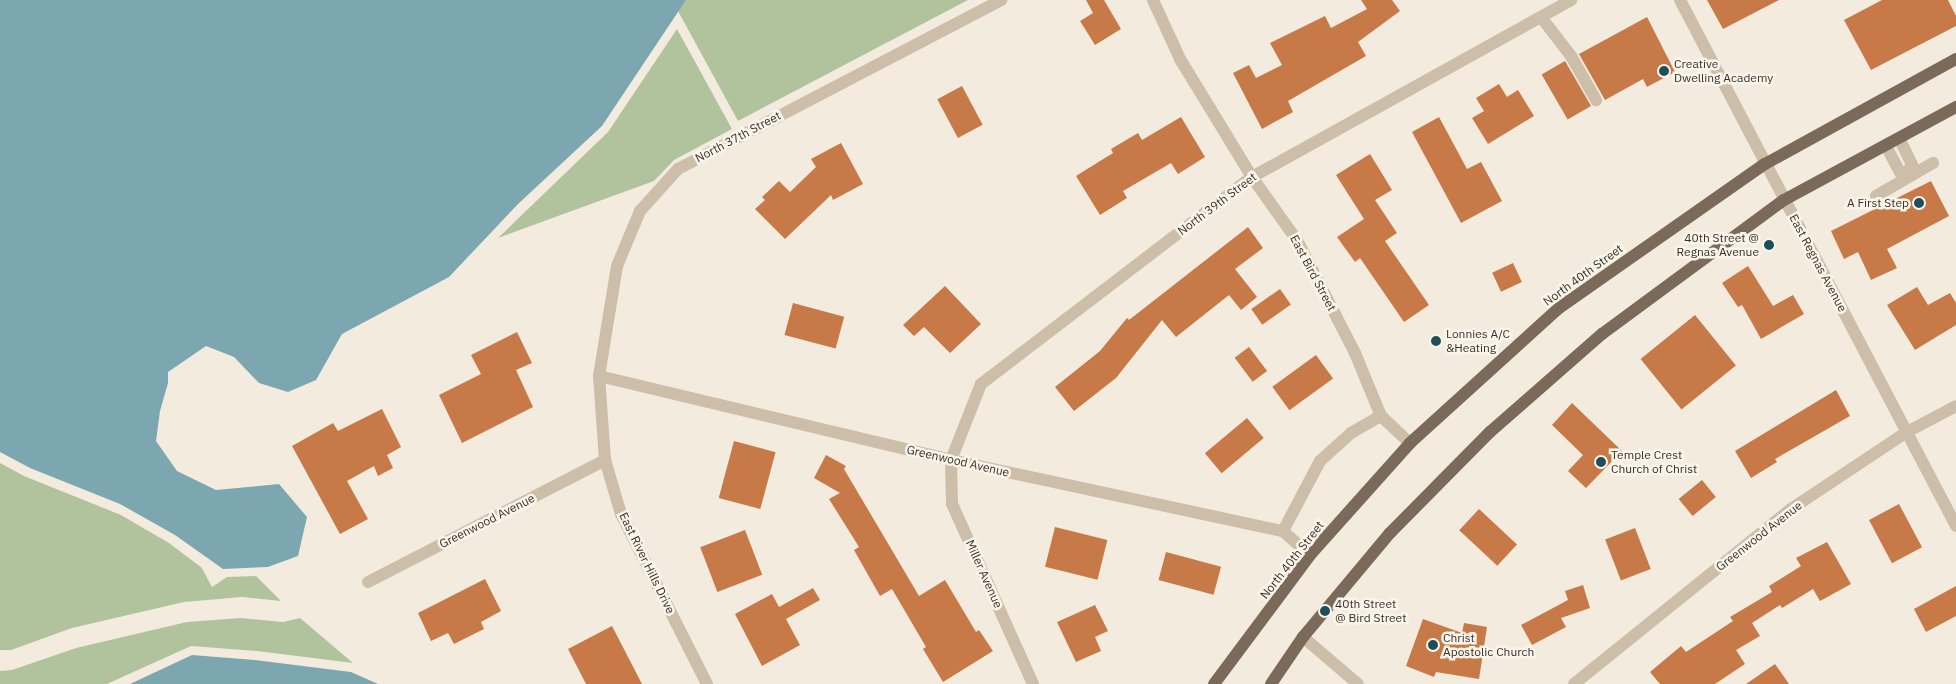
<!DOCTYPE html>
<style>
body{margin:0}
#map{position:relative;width:1956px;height:684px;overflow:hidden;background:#f3ecde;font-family:"IBM Plex Sans",sans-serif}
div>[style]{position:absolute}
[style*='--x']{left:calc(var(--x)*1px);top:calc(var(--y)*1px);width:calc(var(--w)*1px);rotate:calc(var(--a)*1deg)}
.green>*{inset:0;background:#b1c39d}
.water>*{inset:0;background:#7ca7b1}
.building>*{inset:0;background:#c77947;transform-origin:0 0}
.minor>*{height:12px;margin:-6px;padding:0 6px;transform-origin:6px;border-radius:6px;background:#ccbea9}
.major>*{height:12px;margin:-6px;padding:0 6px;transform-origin:6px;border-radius:6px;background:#7b6a5a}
.dots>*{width:14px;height:14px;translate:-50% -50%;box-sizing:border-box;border:2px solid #faf5eb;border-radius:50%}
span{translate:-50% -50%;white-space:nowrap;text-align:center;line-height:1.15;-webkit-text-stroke:5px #faf5eb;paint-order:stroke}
.poi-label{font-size:12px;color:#393029}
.left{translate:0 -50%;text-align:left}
.right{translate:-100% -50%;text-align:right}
.street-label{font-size:12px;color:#393029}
</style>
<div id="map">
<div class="green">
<div style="clip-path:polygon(686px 0,968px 0,738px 121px,678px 11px)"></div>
<div style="clip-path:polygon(677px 29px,732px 129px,674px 160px,654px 181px,498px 238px,608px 132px)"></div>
<div style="clip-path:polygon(0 463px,24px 476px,121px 515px,169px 543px,202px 568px,212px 587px,227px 577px,256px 576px,281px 601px,242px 597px,184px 602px,72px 628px,11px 650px,0 650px)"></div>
<div style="clip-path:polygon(241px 618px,283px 622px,300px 618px,353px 663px,257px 651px,191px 646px,107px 684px,0 684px,0 671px,12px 670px,76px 648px,187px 622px)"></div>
</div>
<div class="water">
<div style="clip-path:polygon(0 0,686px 0,602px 126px,518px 204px,449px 277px,342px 334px,316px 380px,288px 392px,259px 383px,234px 357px,206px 346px,168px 372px,168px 383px,160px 411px,156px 441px,177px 471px,216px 490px,279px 484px,307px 517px,298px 556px,268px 567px,223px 569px,175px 535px,120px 504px,30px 468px,0 452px)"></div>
<div style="clip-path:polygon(192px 655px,255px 660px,351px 672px,378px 684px,130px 684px)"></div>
</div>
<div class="building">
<div style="clip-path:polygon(1086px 0,1104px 0,1121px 29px,1095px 45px,1080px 21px,1093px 13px)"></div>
<div style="clip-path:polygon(1361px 0,1392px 0,1400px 11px,1358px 42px,1366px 56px,1288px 101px,1293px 112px,1262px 129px,1233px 73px,1249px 65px,1256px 78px,1282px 65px,1270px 43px,1325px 16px,1331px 28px,1367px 9px)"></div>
<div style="clip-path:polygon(1707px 0,1779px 0,1723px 29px)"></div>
<div style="clip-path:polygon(1882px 0,1948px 0,1956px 16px,1956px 26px,1871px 70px,1844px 20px)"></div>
<div style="clip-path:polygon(1647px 17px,1675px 72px,1647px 87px,1643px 79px,1605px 100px,1579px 54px)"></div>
<div style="left:1565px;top:61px;width:52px;height:27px;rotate:60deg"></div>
<div style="clip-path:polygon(1499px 84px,1507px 97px,1518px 90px,1534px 116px,1488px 144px,1472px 118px,1484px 111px,1476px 98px)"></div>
<div style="left:962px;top:86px;width:44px;height:28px;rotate:62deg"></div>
<div style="clip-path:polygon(1181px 117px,1205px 157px,1178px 174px,1171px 163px,1123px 191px,1127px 198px,1100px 215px,1076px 176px,1113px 153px,1111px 149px,1138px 133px,1142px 140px)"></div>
<div style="clip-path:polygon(1439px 117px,1467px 169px,1481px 162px,1502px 201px,1461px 223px,1412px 132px)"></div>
<div style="clip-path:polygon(841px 143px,863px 184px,833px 200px,831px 195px,785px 239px,755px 209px,765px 200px,762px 197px,779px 181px,790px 192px,816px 167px,811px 159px)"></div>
<div style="clip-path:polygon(1370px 154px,1392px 190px,1375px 200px,1397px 233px,1385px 241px,1429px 305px,1404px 322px,1360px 258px,1355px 262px,1337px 237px,1364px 219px,1336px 175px)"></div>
<div style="clip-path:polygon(1931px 181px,1949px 216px,1887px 249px,1897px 268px,1871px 280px,1858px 252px,1844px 259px,1831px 231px)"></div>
<div style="clip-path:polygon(1248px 227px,1263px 248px,1235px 269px,1257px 297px,1241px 310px,1229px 295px,1176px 337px,1162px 320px,1116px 378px,1074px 411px,1055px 387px,1100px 351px,1127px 318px,1129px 320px)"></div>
<div style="left:1513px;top:263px;width:21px;height:23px;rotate:65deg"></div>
<div style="clip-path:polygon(1748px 266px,1773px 306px,1793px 295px,1804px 314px,1761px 339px,1742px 305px,1738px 307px,1722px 283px)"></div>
<div style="clip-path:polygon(945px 286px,981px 324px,950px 353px,924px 327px,914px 336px,903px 325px)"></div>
<div style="clip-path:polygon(1917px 287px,1928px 305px,1950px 293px,1956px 303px,1956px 325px,1915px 350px,1887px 305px)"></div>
<div style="left:1280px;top:289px;width:19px;height:35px;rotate:55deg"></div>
<div style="left:793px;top:303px;width:53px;height:33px;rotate:15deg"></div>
<div style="left:1695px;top:315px;width:65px;height:70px;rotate:51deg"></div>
<div style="clip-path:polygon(517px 332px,532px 363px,516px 370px,533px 407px,462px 443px,439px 395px,481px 374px,471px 355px)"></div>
<div style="left:1249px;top:347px;width:30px;height:18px;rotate:53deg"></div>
<div style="left:1316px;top:355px;width:29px;height:54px;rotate:54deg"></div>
<div style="clip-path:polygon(1836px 390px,1850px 416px,1775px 459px,1777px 462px,1751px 478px,1735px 451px)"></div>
<div style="clip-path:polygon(1572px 403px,1622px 451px,1586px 488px,1568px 471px,1583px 455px,1552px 425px)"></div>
<div style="clip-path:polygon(382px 409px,401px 447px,387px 455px,393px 468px,378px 476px,374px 466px,347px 481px,368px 519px,340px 534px,292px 446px,333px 423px,338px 431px)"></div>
<div style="left:1247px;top:418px;width:26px;height:55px;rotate:50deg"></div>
<div style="left:734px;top:441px;width:43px;height:59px;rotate:15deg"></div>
<div style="clip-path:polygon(826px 455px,846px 466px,844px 469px,919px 596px,945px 580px,976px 632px,979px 630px,993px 651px,943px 682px,923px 649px,926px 647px,892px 589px,880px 596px,854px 550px,859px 547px,829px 499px,840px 493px,814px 478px)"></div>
<div style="left:1702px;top:480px;width:22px;height:30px;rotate:51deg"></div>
<div style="left:1899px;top:504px;width:49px;height:34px;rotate:62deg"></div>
<div style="left:1479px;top:509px;width:52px;height:29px;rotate:43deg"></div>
<div style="left:1055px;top:527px;width:54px;height:41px;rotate:14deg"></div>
<div style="left:1635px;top:528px;width:44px;height:32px;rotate:69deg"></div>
<div style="left:745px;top:530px;width:48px;height:48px;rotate:69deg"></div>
<div style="clip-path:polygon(1827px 542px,1851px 584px,1820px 601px,1813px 589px,1782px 608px,1780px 605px,1752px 623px,1760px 636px,1736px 650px,1745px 664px,1715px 684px,1660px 684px,1650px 672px,1681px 646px,1686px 652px,1733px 621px,1730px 617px,1772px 592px,1769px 586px,1801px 566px,1796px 558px)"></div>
<div style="left:1166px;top:552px;width:57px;height:29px;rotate:15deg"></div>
<div style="clip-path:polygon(485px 579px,501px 611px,481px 622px,484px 629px,454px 644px,448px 633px,431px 641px,418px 613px)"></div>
<div style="clip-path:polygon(1583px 585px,1590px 608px,1561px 618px,1566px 627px,1532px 645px,1521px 625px,1568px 600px,1565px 591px)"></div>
<div style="clip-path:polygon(1956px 586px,1956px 616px,1926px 632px,1914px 609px)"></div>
<div style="clip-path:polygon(813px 588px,820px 600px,786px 619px,800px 645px,762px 666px,735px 614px,772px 594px,779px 607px)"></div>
<div style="clip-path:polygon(1095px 605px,1108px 631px,1095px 637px,1101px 651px,1076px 662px,1057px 622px)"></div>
<div style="clip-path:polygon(1423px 619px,1462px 633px,1464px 623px,1487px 627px,1479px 679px,1436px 672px,1434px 677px,1406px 666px)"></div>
<div style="clip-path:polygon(612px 626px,642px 684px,586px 684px,568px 649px)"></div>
<div style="clip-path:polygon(1775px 664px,1789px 684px,1746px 684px)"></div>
</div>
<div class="minor">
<div style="--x:1153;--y:0;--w:65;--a:65.4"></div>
<div style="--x:1180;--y:59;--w:138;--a:58.6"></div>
<div style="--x:1252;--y:177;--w:80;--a:54.7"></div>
<div style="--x:1298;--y:242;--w:125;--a:62.8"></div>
<div style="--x:1355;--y:353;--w:68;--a:67.6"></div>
<div style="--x:1381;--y:416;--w:40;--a:43"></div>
<div style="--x:1680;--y:0;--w:594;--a:62.31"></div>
<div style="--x:1541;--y:17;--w:49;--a:52.4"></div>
<div style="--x:1571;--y:56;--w:51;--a:60.4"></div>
<div style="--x:1899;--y:138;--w:30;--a:64"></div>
<div style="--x:1912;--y:165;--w:9;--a:126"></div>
<div style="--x:1886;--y:146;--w:30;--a:62"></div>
<div style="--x:1900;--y:172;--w:7;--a:0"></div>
<div style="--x:1876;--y:196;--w:66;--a:-30.1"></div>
<div style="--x:599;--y:376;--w:362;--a:13.4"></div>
<div style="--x:951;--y:460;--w:340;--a:12.1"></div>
<div style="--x:1283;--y:531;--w:36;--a:42"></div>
<div style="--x:1283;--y:531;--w:79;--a:-62.1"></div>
<div style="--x:1320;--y:461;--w:42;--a:-42.1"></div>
<div style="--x:1351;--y:433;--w:34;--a:-30"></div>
<div style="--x:368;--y:582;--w:267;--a:-27.2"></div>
<div style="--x:1303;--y:637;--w:72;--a:40.5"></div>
<div style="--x:707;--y:684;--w:191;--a:-116.8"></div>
<div style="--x:621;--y:514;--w:56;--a:-106.5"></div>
<div style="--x:605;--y:460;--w:84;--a:-94.1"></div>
<div style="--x:599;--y:376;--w:111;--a:-80.7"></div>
<div style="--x:617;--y:266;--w:60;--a:-67.3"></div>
<div style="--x:640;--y:211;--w:57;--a:-47.9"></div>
<div style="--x:678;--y:169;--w:365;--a:-27.6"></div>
<div style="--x:1033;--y:684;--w:197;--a:-114.2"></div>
<div style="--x:952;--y:504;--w:44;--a:-91.3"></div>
<div style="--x:951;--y:460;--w:82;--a:-68.5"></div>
<div style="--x:981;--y:384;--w:341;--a:-37.4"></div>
<div style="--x:1252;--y:177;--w:365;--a:-29"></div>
<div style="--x:1574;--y:684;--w:279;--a:-38.9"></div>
<div style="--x:1791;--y:509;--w:139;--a:-33.6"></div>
<div style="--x:1907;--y:432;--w:55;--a:-28"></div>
</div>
<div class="major">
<div style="--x:1214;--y:684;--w:161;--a:-53.3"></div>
<div style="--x:1310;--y:555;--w:150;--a:-48.2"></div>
<div style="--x:1410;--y:443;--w:201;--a:-42.2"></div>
<div style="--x:1559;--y:308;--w:251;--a:-35"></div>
<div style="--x:1765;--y:164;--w:218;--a:-28.8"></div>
<div style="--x:1271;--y:684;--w:57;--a:-55.8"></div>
<div style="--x:1303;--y:637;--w:136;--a:-50.1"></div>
<div style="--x:1390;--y:533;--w:142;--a:-45.3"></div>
<div style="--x:1490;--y:432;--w:149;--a:-41.2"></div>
<div style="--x:1602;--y:334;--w:226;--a:-36.4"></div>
<div style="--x:1784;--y:200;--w:196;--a:-28.4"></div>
</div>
<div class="dots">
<div style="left:1664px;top:71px;background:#1e4e5b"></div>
<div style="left:1919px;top:203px;background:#1e4e5b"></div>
<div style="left:1769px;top:245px;background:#1e4e5b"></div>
<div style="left:1436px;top:341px;background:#1e4e5b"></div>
<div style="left:1601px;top:462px;background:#1e4e5b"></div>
<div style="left:1325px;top:611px;background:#1e4e5b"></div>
<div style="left:1433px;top:645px;background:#1e4e5b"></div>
</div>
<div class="poi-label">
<span class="left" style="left:1674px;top:71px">Creative<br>Dwelling Academy</span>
<span class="right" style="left:1909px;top:203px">A First Step</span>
<span class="right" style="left:1759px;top:245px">40th Street @<br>Regnas Avenue</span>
<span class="left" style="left:1446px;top:341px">Lonnies A/C<br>&amp;Heating</span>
<span class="left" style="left:1611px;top:462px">Temple Crest<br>Church of Christ</span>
<span class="left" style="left:1335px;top:611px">40th Street<br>@ Bird Street</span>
<span class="left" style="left:1443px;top:645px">Christ<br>Apostolic Church</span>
</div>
<div class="street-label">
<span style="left:738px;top:137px;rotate:-28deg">North 37th Street</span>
<span style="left:1217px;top:204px;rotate:-37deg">North 39th Street</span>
<span style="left:1818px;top:263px;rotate:62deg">East Regnas Avenue</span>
<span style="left:1313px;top:273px;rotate:62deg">East Bird Street</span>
<span style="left:1583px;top:275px;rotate:-36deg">North 40th Street</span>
<span style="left:958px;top:461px;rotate:13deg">Greenwood Avenue</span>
<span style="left:487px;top:521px;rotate:-27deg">Greenwood Avenue</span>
<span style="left:1759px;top:536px;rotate:-38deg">Greenwood Avenue</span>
<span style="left:1292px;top:560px;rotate:-52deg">North 40th Street</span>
<span style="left:647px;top:563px;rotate:64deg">East River Hills Drive</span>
<span style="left:984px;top:574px;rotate:66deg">Miller Avenue</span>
</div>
</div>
